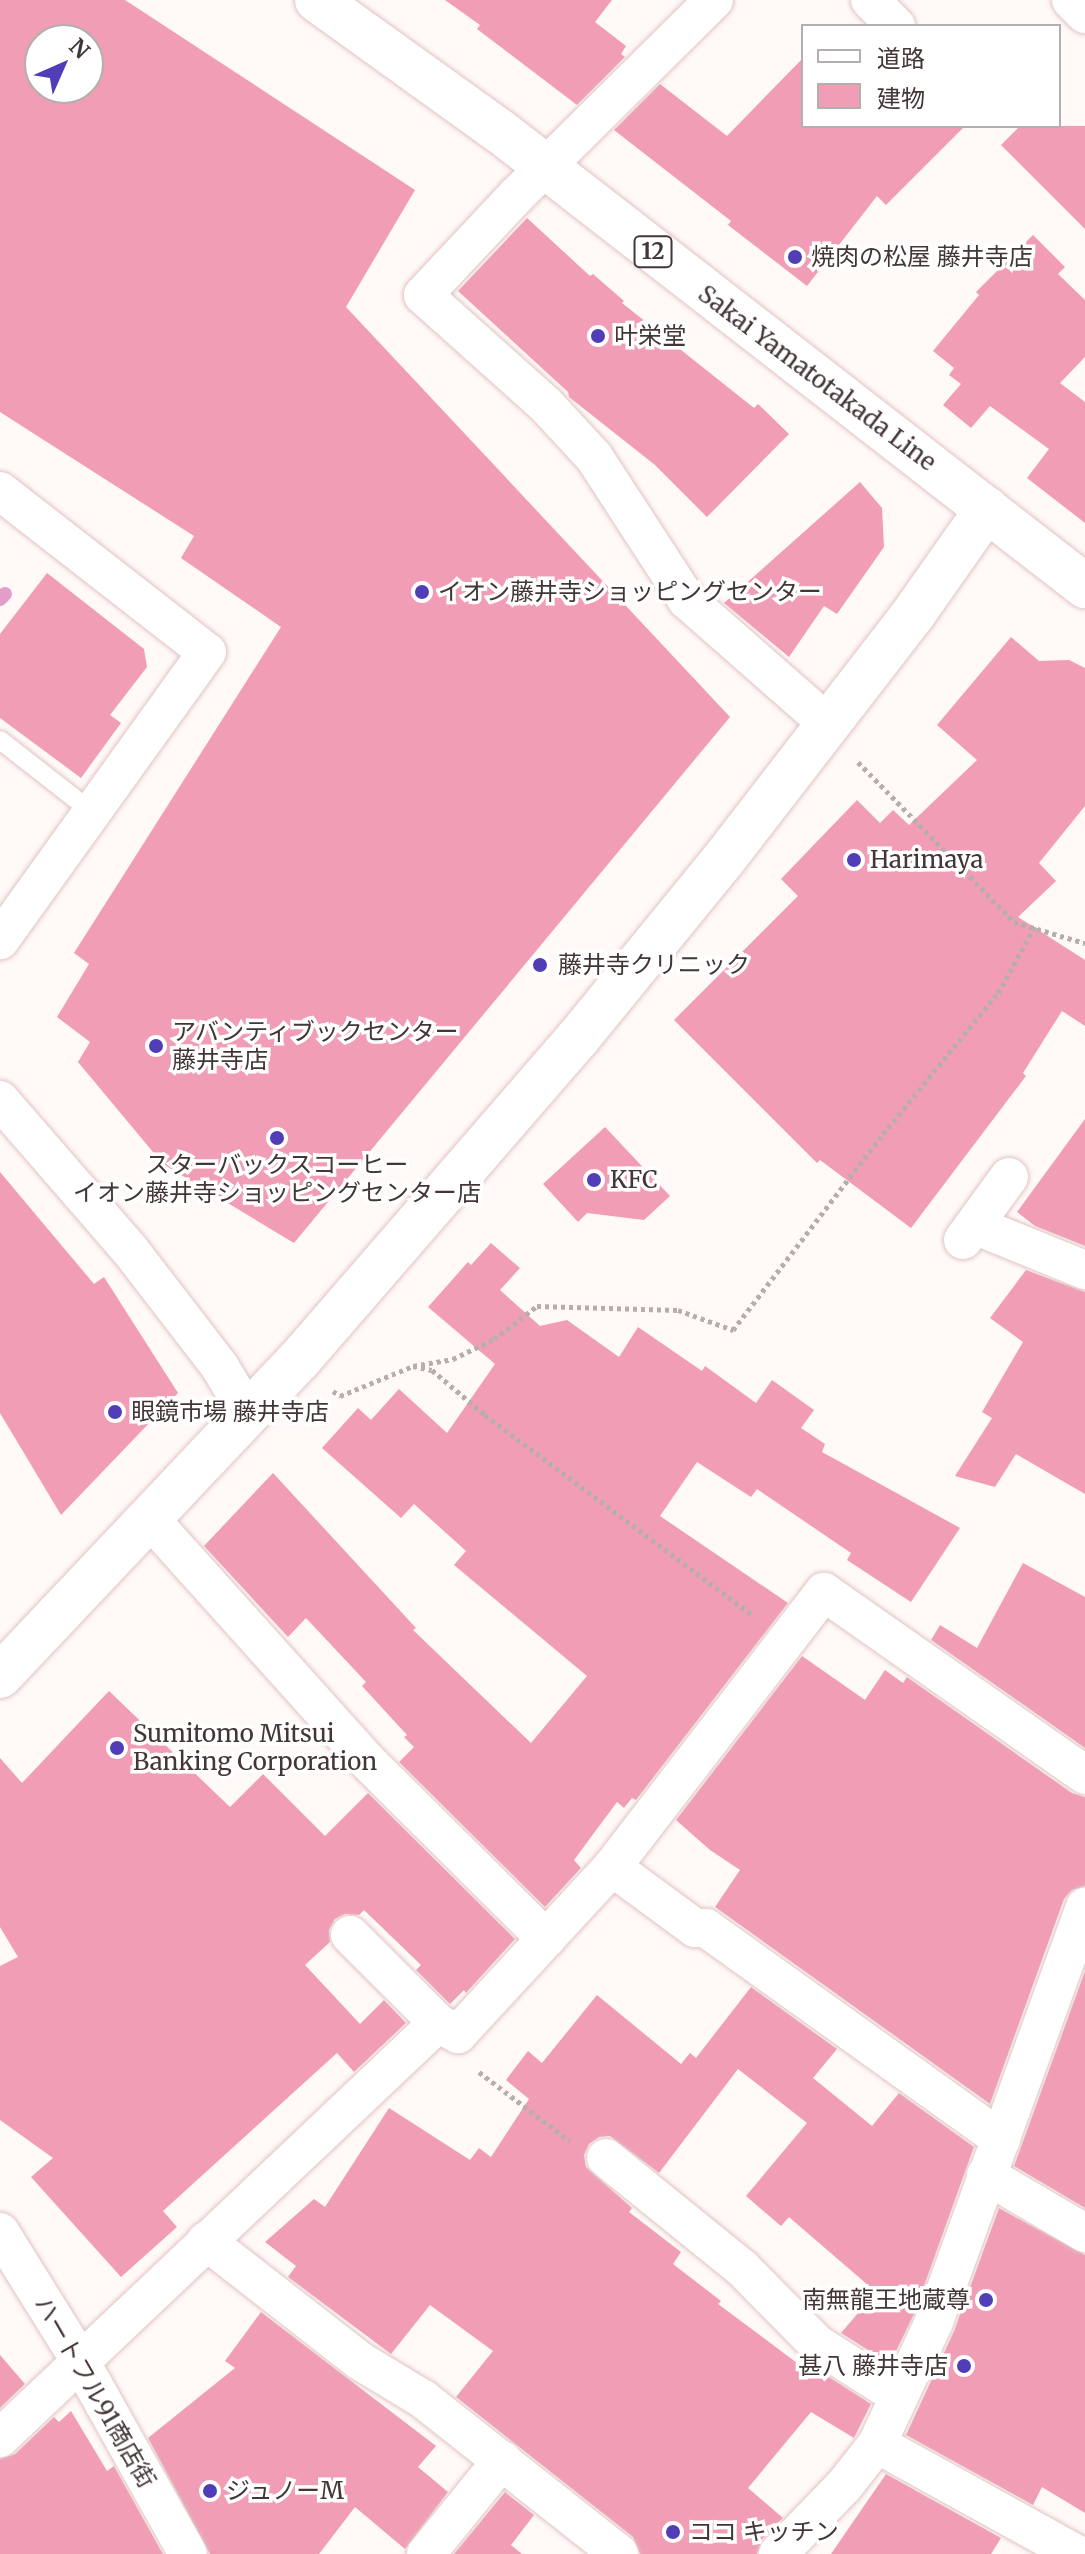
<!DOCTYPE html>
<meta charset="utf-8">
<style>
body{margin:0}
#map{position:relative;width:1085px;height:2554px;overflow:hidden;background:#fff9f8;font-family:Merriweather,"Noto Sans JP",serif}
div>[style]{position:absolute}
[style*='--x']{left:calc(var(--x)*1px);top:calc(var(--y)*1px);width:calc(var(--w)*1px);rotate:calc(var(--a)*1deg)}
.stream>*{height:14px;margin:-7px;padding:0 7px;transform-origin:7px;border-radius:7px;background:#e49cc9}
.building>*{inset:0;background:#f19db5}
.path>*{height:5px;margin-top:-2.5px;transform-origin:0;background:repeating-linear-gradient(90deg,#b6aead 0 4px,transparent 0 8px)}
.roads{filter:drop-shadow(0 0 2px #e0c4c3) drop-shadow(0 0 2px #e0c4c3)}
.service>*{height:18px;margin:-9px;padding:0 9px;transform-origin:9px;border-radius:9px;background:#fff}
.minor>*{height:38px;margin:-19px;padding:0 19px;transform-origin:19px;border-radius:19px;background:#fff}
.tertiary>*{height:44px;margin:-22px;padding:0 22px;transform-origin:22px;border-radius:22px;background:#fff}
.primary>*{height:44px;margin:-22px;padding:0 22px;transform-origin:22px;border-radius:22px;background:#fff}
.dots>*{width:22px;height:22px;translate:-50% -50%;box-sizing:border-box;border:4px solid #fff;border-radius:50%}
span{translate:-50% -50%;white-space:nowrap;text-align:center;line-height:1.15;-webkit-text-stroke:7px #fff;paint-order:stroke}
.shield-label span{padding:2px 6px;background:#fff;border:2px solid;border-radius:6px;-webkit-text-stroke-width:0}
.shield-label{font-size:22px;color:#423636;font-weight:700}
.poi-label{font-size:24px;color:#423636}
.left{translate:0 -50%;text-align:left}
.right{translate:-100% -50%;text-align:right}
.street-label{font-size:24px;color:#423636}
.legend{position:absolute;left:801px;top:24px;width:260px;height:104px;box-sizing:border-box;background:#fff;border:2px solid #b3afaf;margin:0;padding:10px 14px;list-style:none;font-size:24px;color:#423636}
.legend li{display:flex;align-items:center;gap:16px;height:40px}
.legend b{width:40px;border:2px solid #b3afaf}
.north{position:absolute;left:24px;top:24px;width:80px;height:80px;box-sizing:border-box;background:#fff;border:2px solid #b3afaf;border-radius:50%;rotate:45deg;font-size:22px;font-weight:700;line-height:32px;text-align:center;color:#423636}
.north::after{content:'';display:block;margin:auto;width:28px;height:36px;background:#513eb6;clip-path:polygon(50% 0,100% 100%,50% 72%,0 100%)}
</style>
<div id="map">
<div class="stream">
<div style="--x:0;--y:599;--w:7;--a:-45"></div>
</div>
<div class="building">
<div style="clip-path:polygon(evenodd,0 0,125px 0,415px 190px,346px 307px,730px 717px,294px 1243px,163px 1164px,78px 1062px,90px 1042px,57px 1017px,89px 964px,74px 953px,281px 627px,181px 558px,194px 536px,0 412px,0 0,40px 40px,88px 40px,88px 88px,40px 88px,40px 40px)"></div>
<div style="clip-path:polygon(445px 0,612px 0,595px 22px,626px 46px,621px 54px,625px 57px,577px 105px,477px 29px,480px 25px)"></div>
<div style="clip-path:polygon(803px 58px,803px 126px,965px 126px,886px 205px,877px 196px,807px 286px,728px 225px,731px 221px,614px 130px,660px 84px,727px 136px)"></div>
<div style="clip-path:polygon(1020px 126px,1085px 126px,1085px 229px,1001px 145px)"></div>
<div style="clip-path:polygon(527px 218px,590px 276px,593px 274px,624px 301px,622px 303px,754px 408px,758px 404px,789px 434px,707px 517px,655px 465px,569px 397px,568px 392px,458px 291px)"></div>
<div style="clip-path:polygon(1033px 235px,1065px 267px,1058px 274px,1085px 300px,1085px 357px,1060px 383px,1085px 402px,1085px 523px,1027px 478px,1049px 449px,990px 406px,971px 428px,943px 405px,961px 384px,949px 375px,954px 368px,933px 351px,979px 295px,976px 292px)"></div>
<div style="clip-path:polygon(860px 482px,882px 508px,884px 547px,837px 614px,824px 606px,789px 657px,724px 603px)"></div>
<div style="clip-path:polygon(47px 573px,144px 649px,147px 667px,110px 715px,121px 723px,81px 778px,0 718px,0 634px)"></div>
<div style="clip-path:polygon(1011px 637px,1039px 661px,1069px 660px,1085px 668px,1085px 806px,1039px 863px,1056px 881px,1018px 917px,1085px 960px,1085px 1026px,1062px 1011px,1023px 1073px,1026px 1076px,911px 1228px,820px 1160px,817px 1163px,674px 1020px,798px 896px,781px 879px,857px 800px,880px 823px,893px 810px,909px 825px,977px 760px,937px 725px)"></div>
<div style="clip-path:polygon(1085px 1119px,1085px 1246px,1035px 1226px,1017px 1212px)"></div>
<div style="clip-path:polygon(605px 1127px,670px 1196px,644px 1220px,587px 1213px,578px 1222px,543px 1184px)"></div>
<div style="clip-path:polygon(0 1172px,94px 1284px,104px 1277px,178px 1393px,61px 1515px,0 1413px)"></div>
<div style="clip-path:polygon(491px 1243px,520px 1268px,500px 1290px,540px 1326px,567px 1320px,619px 1357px,638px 1327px,702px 1371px,705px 1366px,756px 1403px,772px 1380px,814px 1410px,801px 1428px,825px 1444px,822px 1452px,960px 1528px,911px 1602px,847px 1560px,851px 1553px,757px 1489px,751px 1497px,697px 1462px,660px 1516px,788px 1603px,636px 1800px,632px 1798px,624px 1808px,617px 1802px,574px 1860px,581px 1868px,545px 1907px,399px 1762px,414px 1747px,404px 1737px,407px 1735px,362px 1686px,366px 1682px,306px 1618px,288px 1637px,204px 1546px,273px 1473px,416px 1628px,413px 1630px,531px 1743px,587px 1676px,454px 1565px,466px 1551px,414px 1504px,401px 1518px,322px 1448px,358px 1408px,371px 1420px,399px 1389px,447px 1433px,495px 1364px,428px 1307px,468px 1262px,471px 1265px)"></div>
<div style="clip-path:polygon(1026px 1270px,1085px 1292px,1085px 1494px,1016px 1454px,995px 1487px,955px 1476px,992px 1418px,982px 1412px,1023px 1342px,990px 1318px)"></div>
<div style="clip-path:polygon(1023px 1563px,1085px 1597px,1085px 1748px,931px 1640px,940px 1625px,977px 1648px)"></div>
<div style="clip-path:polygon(802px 1656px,865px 1700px,885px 1670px,903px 1683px,907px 1677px,1072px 1793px,1085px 1797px,1085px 1886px,1072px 1890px,1064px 1899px,990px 2104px,715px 1907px,740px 1870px,710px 1850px,676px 1820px)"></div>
<div style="clip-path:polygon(109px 1691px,230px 1807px,263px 1774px,325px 1836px,368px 1793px,515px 1939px,466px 1993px,464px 1990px,450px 2004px,416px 1970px,421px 1965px,364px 1910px,359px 1915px,345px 1914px,335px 1919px,329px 1930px,330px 1942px,305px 1965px,360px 2024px,384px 2000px,406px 2023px,354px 2072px,337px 2053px,163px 2211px,177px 2227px,121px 2277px,31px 2177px,53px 2158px,0 2120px,0 1966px,18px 1957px,0 1927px,0 1758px,22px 1783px)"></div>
<div style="clip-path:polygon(1085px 1971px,1085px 2208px,1014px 2166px)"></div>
<div style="clip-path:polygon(751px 1987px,837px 2049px,813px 2078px,872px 2126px,899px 2093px,974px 2147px,914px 2314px,890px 2364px,841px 2333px,876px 2292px,789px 2217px,781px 2226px,746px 2196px,807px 2123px,738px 2069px,659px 2173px,610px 2136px,599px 2137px,589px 2144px,584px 2155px,586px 2167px,632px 2208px,629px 2212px,681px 2252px,673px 2264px,721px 2301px,718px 2304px,801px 2366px,804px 2361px,871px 2404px,854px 2438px,811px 2412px,748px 2488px,783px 2518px,762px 2539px,757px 2554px,640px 2554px,633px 2537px,456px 2397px,493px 2351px,430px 2305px,391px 2354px,288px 2277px,296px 2266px,265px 2242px,314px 2199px,325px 2207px,389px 2108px,470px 2160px,479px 2148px,491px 2157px,529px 2099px,506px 2080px,528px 2051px,542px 2063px,597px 1995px,681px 2064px,690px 2053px,696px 2058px)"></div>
<div style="clip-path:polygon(999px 2208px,1085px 2255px,1085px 2513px,1042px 2487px,1033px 2505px,906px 2435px,954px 2331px)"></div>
<div style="clip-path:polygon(261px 2312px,436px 2446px,418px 2467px,448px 2492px,405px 2549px,355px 2507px,319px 2554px,210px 2554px,148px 2438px,235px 2368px,225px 2361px)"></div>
<div style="clip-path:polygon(0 2355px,25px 2384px,0 2408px)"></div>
<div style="clip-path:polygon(71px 2411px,107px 2471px,114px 2466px,163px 2554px,0 2554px,0 2459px,15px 2454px,54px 2417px,59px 2422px)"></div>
<div style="clip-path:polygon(886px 2474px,1001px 2538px,991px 2554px,831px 2554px)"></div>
<div style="clip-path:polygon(505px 2492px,534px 2515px,511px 2545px,522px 2554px,454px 2554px)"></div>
</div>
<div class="path">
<div style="--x:858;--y:762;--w:223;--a:45.7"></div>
<div style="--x:1014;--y:922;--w:74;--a:16.5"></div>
<div style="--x:413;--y:1366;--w:41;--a:-9.9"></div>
<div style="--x:453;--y:1359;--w:46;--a:-26"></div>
<div style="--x:494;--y:1339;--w:54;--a:-37.5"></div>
<div style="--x:537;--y:1306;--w:141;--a:1.6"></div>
<div style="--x:678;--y:1310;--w:59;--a:20"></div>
<div style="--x:733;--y:1330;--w:247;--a:-52.6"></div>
<div style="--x:883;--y:1134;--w:182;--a:-50.8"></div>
<div style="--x:998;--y:993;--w:77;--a:-61.1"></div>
<div style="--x:333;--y:1391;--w:9;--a:36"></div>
<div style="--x:340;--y:1396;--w:79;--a:-22.3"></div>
<div style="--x:413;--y:1366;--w:19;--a:12"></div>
<div style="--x:432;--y:1370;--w:70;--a:40.3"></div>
<div style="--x:485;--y:1415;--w:334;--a:36.8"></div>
<div style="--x:479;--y:2072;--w:114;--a:37.2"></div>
</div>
<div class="roads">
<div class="service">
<div style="--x:0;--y:740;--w:117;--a:38"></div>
</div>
<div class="minor">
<div style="--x:714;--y:0;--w:279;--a:135.3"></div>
<div style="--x:516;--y:196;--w:136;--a:133.2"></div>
<div style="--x:423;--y:295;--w:165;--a:41.8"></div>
<div style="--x:546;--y:405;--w:71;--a:47.3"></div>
<div style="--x:594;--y:457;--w:171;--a:57"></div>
<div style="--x:687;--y:600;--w:188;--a:41.3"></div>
<div style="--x:870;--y:0;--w:37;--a:45"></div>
<div style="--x:1071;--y:0;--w:20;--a:45"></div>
<div style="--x:0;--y:491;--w:262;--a:37.9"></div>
<div style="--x:207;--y:652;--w:355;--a:125.7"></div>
<div style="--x:0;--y:1100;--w:198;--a:49.1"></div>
<div style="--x:130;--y:1250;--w:148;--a:52.4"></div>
<div style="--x:220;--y:1367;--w:55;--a:59.2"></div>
<div style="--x:974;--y:1225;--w:120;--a:22.1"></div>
<div style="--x:963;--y:1240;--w:78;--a:-53.9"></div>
<div style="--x:150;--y:1519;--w:324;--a:48.1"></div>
<div style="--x:366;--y:1760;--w:254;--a:44.8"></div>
<div style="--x:612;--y:1867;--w:103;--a:36.3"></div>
<div style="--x:695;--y:1928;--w:11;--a:0"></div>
<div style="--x:706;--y:1928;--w:363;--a:35.6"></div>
<div style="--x:350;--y:1935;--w:124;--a:45"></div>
<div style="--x:606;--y:2158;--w:175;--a:39"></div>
<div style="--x:742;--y:2268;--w:107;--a:45.4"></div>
<div style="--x:817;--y:2344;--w:97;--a:32.4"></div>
<div style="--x:986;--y:2175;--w:115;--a:30.4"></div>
<div style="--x:0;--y:2232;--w:150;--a:58.1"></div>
<div style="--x:79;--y:2359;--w:223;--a:60.8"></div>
<div style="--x:206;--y:2241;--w:195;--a:37.9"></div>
<div style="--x:360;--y:2361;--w:74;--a:31.1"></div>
<div style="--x:423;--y:2399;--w:250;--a:38.3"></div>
<div style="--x:0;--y:2438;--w:603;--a:-43.46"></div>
<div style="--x:438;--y:2023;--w:23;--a:29"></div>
<div style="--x:458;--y:2034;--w:227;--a:-47.3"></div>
<div style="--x:612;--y:1867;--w:347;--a:-52.4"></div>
<div style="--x:824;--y:1592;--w:319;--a:35"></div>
<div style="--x:877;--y:2444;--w:227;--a:28.9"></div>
<div style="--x:426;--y:2554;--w:121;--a:-51"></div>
<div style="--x:778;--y:2554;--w:95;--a:-45.9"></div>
<div style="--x:844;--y:2486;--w:53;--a:-51.8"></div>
<div style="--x:877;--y:2444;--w:135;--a:-65"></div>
<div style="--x:934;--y:2322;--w:442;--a:-70"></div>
</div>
<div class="tertiary">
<div style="--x:0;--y:1676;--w:435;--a:-46.6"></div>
<div style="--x:299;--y:1360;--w:426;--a:-49.1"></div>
<div style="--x:578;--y:1038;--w:231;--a:-50.8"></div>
<div style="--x:724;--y:859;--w:311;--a:-52.3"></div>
<div style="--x:914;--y:613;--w:127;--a:-54.9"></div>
</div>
<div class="primary">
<div style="--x:317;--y:0;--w:226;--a:35.7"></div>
<div style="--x:501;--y:132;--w:740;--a:37.86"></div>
</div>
</div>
<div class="dots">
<div style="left:795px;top:257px;background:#513eb6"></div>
<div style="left:598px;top:336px;background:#513eb6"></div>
<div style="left:422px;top:592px;background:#513eb6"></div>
<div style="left:854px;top:860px;background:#513eb6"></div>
<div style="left:540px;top:965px;background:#513eb6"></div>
<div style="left:156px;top:1046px;background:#513eb6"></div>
<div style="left:277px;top:1138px;background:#513eb6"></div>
<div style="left:594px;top:1180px;background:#513eb6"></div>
<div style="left:115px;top:1412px;background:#513eb6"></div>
<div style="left:117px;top:1748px;background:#513eb6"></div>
<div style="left:986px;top:2300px;background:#513eb6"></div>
<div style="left:964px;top:2366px;background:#513eb6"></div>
<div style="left:210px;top:2491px;background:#513eb6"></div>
<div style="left:673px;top:2532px;background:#513eb6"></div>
</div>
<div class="shield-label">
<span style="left:653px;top:252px">12</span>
</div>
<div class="poi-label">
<span class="left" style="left:811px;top:257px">焼肉の松屋 藤井寺店</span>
<span class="left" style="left:614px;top:336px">叶栄堂</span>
<span class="left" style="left:438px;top:592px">イオン藤井寺ショッピングセンター</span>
<span class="left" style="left:870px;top:860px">Harimaya</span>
<span class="left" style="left:558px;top:965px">藤井寺クリニック</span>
<span class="left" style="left:172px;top:1046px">アバンティブックセンター<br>藤井寺店</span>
<span style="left:277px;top:1179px">スターバックスコーヒー<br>イオン藤井寺ショッピングセンター店</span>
<span class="left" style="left:610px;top:1180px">KFC</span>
<span class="left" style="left:131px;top:1412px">眼鏡市場 藤井寺店</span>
<span class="left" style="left:133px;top:1748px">Sumitomo Mitsui<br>Banking Corporation</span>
<span class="right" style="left:970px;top:2300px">南無龍王地蔵尊</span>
<span class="right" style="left:948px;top:2366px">甚八 藤井寺店</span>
<span class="left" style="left:226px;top:2491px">ジュノーM</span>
<span class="left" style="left:689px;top:2532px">ココ キッチン</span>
</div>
<div class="street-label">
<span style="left:817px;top:378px;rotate:37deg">Sakai Yamatotakada Line</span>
<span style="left:95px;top:2392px;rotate:60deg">ハートフル91商店街</span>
</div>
<ul class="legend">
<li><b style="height:10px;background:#fff"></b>道路</li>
<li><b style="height:22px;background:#f19db5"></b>建物</li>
</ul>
<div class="north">N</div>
</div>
